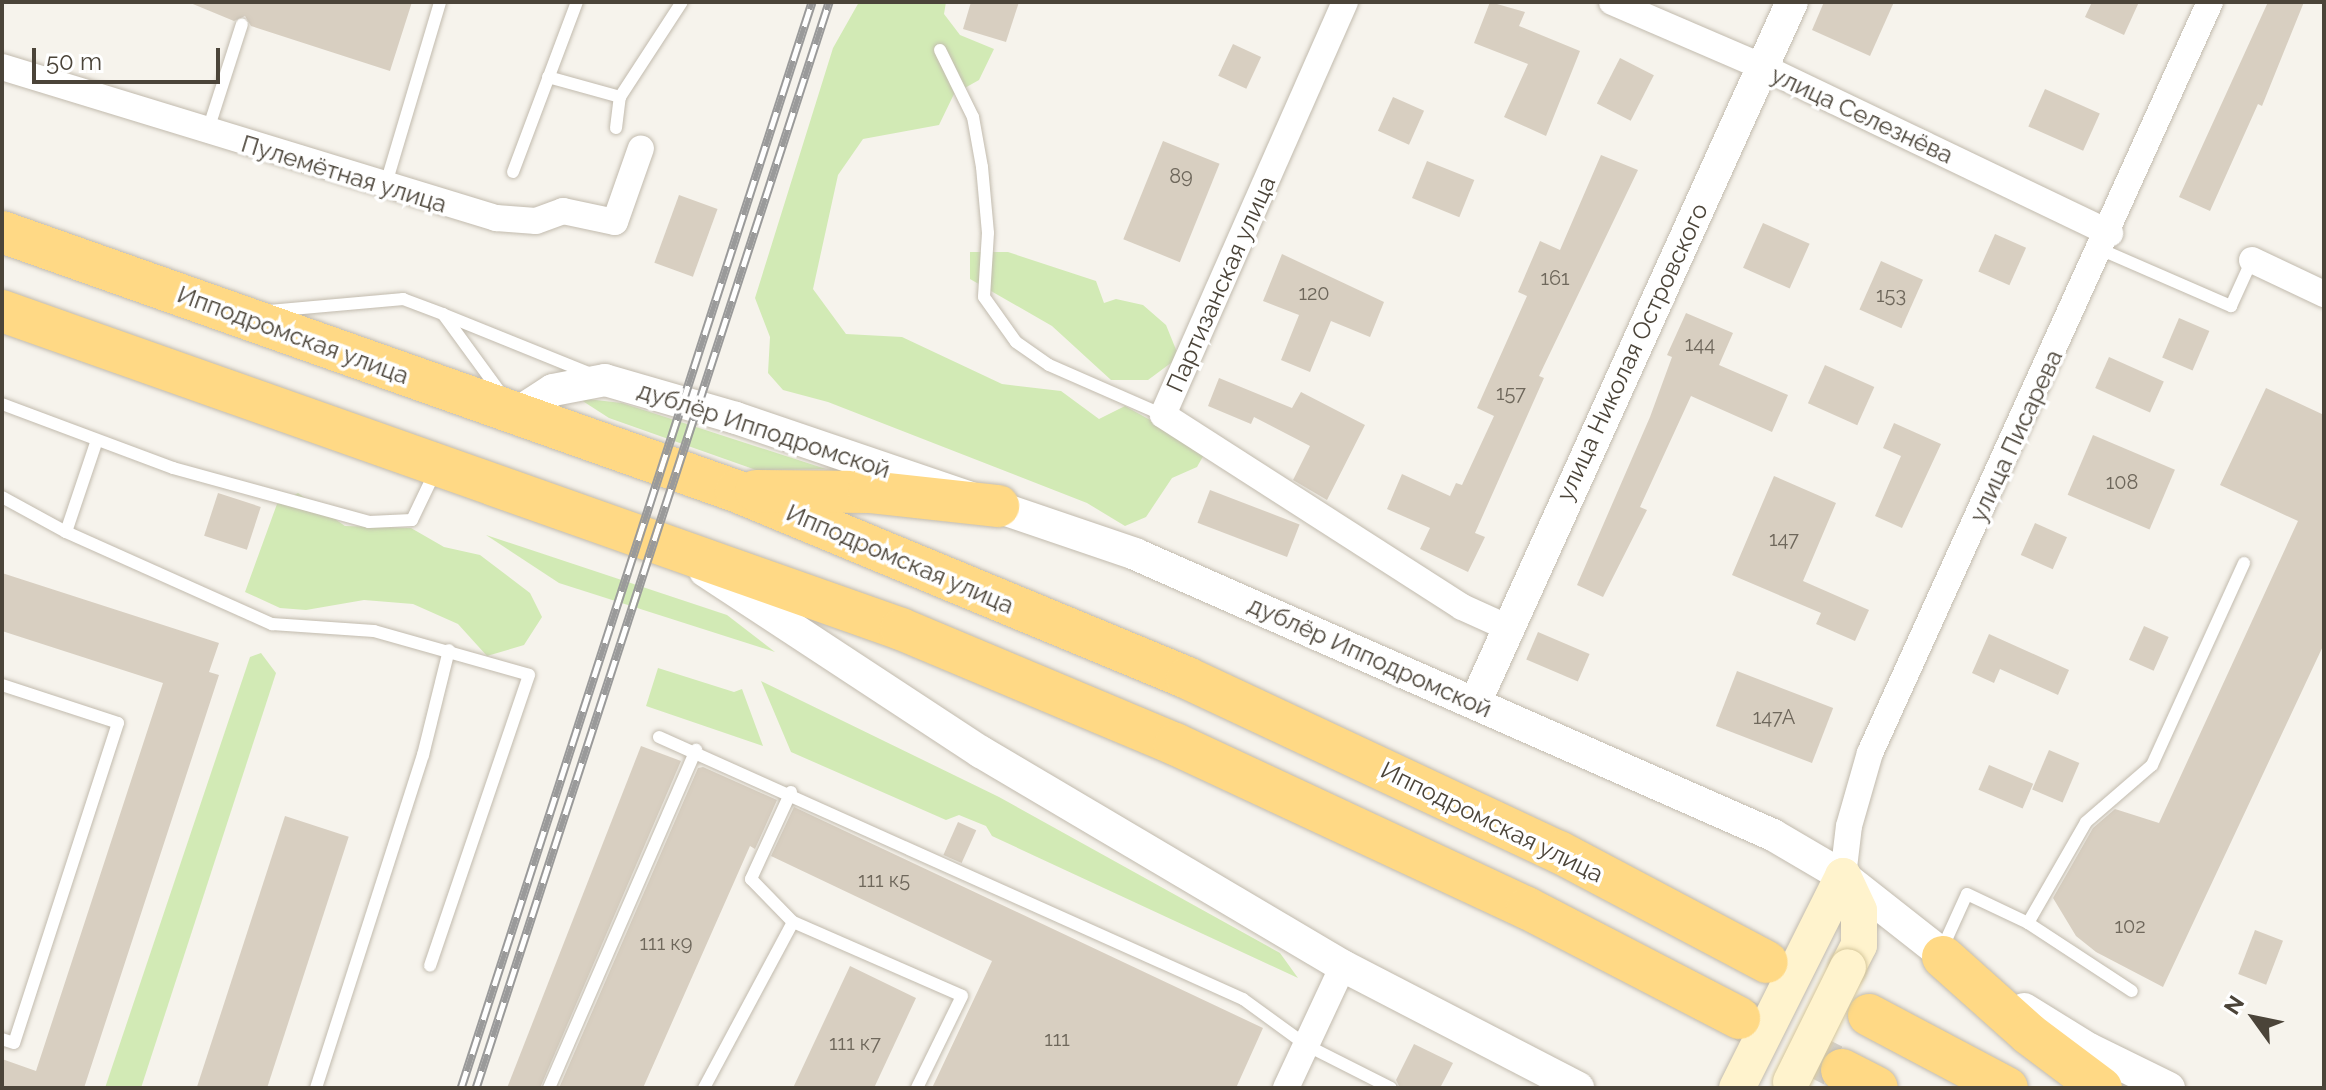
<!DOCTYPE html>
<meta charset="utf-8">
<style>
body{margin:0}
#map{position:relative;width:2326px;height:1090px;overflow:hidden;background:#f6f3ec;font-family:Raleway,sans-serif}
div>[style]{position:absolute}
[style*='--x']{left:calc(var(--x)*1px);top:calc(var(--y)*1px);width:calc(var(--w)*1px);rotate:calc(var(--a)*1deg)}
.green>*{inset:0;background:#d2eab5}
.building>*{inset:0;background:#d8cfc1;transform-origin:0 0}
.trunk-tunnel>*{height:42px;margin-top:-21px;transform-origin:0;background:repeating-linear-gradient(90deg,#d4d0c8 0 42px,transparent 0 63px)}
.roads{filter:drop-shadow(0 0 2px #c2bbae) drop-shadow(0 0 2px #c2bbae)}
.service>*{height:12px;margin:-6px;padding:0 6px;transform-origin:6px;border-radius:6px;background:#fff}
.minor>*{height:26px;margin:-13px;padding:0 13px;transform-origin:13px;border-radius:13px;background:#fff}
.tertiary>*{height:32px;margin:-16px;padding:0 16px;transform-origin:16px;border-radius:16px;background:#fff}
.secondary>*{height:36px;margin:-18px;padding:0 18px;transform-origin:18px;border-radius:18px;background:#fff3cd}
.trunk>*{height:42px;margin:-21px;padding:0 21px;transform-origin:21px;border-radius:21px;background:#ffd985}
.rail>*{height:9px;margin-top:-4.5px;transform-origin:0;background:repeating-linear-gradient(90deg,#fff 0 18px,#9a9a9a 0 36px);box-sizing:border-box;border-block:2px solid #9a9a9a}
.bridges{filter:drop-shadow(0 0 2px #d6c79b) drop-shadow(0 0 2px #d6c79b)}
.secondary-bridge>*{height:36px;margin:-18px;padding:0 18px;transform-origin:18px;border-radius:18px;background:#fff3cd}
span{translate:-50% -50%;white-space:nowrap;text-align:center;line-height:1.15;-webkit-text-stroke:7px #fff;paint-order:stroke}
.number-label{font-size:20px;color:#6e675b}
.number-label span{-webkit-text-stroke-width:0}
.street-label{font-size:24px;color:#4b4439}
.frame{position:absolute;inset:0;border:4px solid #4b4439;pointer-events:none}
.north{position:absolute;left:2214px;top:978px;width:80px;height:80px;-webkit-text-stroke:6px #fff;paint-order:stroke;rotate:303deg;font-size:22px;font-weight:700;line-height:32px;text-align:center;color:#4b4439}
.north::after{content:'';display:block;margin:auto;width:28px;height:36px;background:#4b4439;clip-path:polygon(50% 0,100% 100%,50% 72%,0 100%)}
.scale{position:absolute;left:32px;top:48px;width:188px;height:36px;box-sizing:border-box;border:4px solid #4b4439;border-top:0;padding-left:10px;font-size:24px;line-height:28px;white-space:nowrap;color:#4b4439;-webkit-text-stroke:6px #fff;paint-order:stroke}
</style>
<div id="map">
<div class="green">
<div style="clip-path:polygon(859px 2px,946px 2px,944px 14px,960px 35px,994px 49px,979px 80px,954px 94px,939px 125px,863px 139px,838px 175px,813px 289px,846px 334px,902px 337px,1002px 384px,1061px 391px,1099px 419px,1125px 406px,1206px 451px,1197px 467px,1172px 478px,1146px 517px,1125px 526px,1087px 503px,828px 402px,783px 390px,768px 373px,770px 337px,755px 298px,833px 48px)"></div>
<div style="clip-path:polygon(970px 252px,1008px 252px,1096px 281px,1104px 303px,1116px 299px,1143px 305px,1166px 325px,1179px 357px,1148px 380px,1111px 380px,1052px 326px,970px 279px)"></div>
<div style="clip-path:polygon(578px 398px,622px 403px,826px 469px,756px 470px,609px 418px)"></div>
<div style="clip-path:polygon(298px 493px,345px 526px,411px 528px,444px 547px,480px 555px,530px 593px,542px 617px,524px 645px,487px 656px,458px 624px,413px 604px,364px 600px,306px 610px,280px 608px,245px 592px,277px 504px)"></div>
<div style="clip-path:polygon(486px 535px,727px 615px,775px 652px,559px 583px)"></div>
<div style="clip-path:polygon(261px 653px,276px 673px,141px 1088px,105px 1088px,250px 657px)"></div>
<div style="clip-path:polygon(658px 668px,734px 692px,742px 689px,763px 746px,646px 706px)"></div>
<div style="clip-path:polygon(761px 681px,999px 797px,1280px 953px,1298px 978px,992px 836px,986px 826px,959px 815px,946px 820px,791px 752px)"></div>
</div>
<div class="building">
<div style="clip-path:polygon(188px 2px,412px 2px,390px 71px,251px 26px,245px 16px,234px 21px)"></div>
<div style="clip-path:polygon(971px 2px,1019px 2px,1006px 42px,963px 29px)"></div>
<div style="clip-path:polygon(1490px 2px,1525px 12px,1519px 26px,1580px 51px,1546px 136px,1504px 117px,1528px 64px,1474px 43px)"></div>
<div style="clip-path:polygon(1824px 2px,1894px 2px,1870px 56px,1812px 30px)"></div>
<div style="clip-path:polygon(2092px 2px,2139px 2px,2124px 35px,2085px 17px)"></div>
<div style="clip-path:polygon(2268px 2px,2304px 2px,2262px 106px,2258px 104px,2210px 211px,2179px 197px)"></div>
<div style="left:1233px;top:44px;width:31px;height:35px;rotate:25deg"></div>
<div style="left:1620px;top:58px;width:38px;height:51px;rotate:27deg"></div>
<div style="left:2045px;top:89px;width:60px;height:41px;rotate:24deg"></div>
<div style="left:1393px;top:97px;width:34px;height:37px;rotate:24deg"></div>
<div style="left:1163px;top:141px;width:61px;height:106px;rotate:22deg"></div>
<div style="clip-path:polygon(1601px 155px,1638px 170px,1539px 376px,1544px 378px,1475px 533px,1485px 537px,1468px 572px,1420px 549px,1430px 528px,1387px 509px,1402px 474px,1450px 496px,1456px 483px,1462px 485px,1494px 416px,1477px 408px,1527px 296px,1518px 292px,1540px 241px,1560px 250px)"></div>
<div style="left:1427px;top:161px;width:51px;height:40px;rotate:22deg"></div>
<div style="left:679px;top:195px;width:41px;height:72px;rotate:20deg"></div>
<div style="left:1763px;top:223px;width:51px;height:49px;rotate:24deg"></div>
<div style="left:1995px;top:234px;width:34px;height:41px;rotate:24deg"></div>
<div style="clip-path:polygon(1282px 254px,1384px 302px,1370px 337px,1331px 321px,1310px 372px,1281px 360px,1299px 315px,1263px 301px)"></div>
<div style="left:1881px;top:261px;width:46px;height:53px;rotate:24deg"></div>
<div style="clip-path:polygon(1686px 313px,1733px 333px,1719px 365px,1788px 395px,1772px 432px,1691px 396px,1640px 507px,1647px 510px,1603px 597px,1577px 585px,1650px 417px,1672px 357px,1667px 355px)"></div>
<div style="left:2179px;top:318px;width:33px;height:43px;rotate:23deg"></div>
<div style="left:2109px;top:357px;width:60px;height:34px;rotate:24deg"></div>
<div style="left:1825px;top:365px;width:54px;height:42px;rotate:24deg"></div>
<div style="clip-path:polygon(1219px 378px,1292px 408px,1301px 392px,1365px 425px,1327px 500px,1293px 480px,1310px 446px,1254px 417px,1251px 424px,1208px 406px)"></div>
<div style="clip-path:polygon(2266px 388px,2324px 415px,2324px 644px,2163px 987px,2096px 952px,2076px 936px,2053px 898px,2093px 828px,2115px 809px,2159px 823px,2298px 521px,2220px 485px)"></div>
<div style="clip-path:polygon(1894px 423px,1941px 444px,1902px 528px,1875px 516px,1901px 456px,1883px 448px)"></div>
<div style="left:2093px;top:435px;width:89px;height:65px;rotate:23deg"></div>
<div style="clip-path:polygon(1774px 476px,1836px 503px,1803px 581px,1869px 610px,1855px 641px,1816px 624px,1821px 613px,1732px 575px)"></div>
<div style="left:1210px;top:490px;width:96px;height:35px;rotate:21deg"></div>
<div style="left:218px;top:493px;width:45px;height:45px;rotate:18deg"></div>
<div style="left:2035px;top:523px;width:35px;height:35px;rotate:24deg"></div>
<div style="clip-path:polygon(2px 573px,219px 643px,209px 672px,219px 675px,84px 1088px,2px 1088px,2px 1059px,36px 1071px,163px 683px,2px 631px)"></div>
<div style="left:2144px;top:626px;width:27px;height:37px;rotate:24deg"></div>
<div style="left:1538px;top:632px;width:56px;height:30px;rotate:23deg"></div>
<div style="clip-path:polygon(1989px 634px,2069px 670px,2058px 695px,2000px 669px,1994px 683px,1972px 673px)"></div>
<div style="left:1737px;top:671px;width:103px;height:59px;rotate:21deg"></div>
<div style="clip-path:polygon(641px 746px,681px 761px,540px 1088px,507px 1088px)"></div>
<div style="left:2049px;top:750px;width:33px;height:43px;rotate:23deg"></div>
<div style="left:1989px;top:765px;width:48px;height:27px;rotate:23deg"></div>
<div style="clip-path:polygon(703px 767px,777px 800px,755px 849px,750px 846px,643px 1088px,559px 1088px,698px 768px)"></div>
<div style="clip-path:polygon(794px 807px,1263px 1028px,1236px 1088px,932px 1088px,992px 961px,771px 856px)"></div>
<div style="left:285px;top:816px;width:67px;height:286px;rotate:18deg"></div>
<div style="left:958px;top:822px;width:20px;height:36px;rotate:24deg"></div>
<div style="left:2255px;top:930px;width:30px;height:47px;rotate:21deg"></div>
<div style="clip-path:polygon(850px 966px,916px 998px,874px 1088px,793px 1088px)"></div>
<div style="clip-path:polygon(1414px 1044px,1453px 1063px,1440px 1088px,1400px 1088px,1396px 1080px)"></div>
</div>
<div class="trunk-tunnel">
<div style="--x:1739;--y:1018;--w:115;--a:26.8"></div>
</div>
<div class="roads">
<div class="service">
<div style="--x:940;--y:50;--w:75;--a:63.8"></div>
<div style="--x:973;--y:117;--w:51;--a:79.8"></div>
<div style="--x:982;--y:167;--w:66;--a:84.8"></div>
<div style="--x:988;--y:233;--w:64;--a:93.6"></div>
<div style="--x:984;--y:297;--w:55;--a:54.6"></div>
<div style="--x:1016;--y:342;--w:40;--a:34.9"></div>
<div style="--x:1049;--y:365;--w:124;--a:23.7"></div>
<div style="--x:548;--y:77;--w:75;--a:15.5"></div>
<div style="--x:616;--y:128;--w:31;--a:-83"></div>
<div style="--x:620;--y:97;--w:113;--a:-56.9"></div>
<div style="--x:207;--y:133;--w:114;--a:-72.2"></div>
<div style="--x:513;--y:172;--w:182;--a:-69.4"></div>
<div style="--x:385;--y:187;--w:193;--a:-73.4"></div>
<div style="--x:2102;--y:250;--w:141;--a:23.5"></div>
<div style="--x:2231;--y:306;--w:51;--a:-65.5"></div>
<div style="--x:269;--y:311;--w:135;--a:-5.1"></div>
<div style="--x:403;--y:299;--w:43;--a:20.6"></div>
<div style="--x:443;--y:314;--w:100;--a:53.9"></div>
<div style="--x:445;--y:315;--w:157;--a:22"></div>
<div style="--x:2;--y:404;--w:183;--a:20.5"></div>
<div style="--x:173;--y:468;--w:203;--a:15.4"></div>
<div style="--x:369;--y:522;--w:43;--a:-2.7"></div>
<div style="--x:412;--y:520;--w:55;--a:-64.4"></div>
<div style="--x:2;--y:497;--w:73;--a:28.7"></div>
<div style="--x:66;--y:532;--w:226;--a:24.1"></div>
<div style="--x:272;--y:624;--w:102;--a:3.9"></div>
<div style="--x:374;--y:631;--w:161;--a:15.8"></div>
<div style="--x:529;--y:675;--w:307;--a:108.8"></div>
<div style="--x:66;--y:532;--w:94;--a:-71.4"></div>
<div style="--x:2;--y:685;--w:122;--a:18.1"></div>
<div style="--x:118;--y:723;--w:336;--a:108"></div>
<div style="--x:14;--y:1043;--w:13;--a:-162"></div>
<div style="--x:659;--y:737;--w:640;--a:24.16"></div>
<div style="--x:1243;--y:999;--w:78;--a:36.1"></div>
<div style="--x:1306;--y:1045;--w:95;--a:26.8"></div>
<div style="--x:791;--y:792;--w:96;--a:114.7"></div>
<div style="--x:751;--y:879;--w:60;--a:45.7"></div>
<div style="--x:2028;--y:923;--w:124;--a:33.2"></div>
<div style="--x:1942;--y:949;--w:60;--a:-65.6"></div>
<div style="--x:1967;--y:894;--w:68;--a:25.4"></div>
<div style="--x:2028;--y:923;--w:116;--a:-60.1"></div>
<div style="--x:2086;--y:822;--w:87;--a:-40.8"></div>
<div style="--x:2152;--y:765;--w:222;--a:-65.5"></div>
<div style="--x:316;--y:1088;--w:350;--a:-72.2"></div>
<div style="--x:423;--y:755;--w:108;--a:-76.1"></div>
<div style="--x:549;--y:1088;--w:369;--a:-66.5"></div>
<div style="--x:704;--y:1088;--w:188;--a:-61.8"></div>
<div style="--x:793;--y:922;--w:184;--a:23.6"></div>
<div style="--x:962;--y:996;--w:102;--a:116.1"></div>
</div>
<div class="minor">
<div style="--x:1345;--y:2;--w:451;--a:113.8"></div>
<div style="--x:1163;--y:415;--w:355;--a:32.7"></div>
<div style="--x:1462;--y:607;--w:48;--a:24.4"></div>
<div style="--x:1612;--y:2;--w:164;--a:23.3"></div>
<div style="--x:1763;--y:67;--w:385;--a:25.6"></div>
<div style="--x:2;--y:67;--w:517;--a:17"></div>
<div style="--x:496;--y:218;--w:40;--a:4.3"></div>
<div style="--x:536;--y:221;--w:29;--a:-20"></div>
<div style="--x:563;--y:211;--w:53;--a:11.9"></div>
<div style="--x:615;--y:222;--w:78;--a:-70.6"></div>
<div style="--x:2252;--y:260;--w:80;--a:25.3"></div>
<div style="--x:1843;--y:876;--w:50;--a:-83.2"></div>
<div style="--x:1849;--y:826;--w:76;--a:-74"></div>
<div style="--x:1870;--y:753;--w:824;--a:-65.64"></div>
<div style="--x:1286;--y:1088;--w:135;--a:-65"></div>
</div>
<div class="tertiary">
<div style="--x:516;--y:414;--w:44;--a:-33"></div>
<div style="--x:553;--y:390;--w:53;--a:-10.9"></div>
<div style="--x:605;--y:380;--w:136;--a:16.2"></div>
<div style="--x:736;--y:418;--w:422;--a:18.8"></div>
<div style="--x:1135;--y:554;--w:697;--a:23.77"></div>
<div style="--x:1773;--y:835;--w:81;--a:30.4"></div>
<div style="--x:1843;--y:876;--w:150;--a:38.2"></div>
<div style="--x:705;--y:571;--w:330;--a:33.3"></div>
<div style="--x:981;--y:752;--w:421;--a:30.6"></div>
<div style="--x:1343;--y:966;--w:265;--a:27.4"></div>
<div style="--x:1475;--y:703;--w:769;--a:-65.67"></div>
<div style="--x:2024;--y:1009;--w:76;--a:31.6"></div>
<div style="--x:2089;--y:1049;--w:89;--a:26"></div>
</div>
<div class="secondary">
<div style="--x:1843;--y:876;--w:38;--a:65"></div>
<div style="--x:1859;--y:911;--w:34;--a:90"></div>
<div style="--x:1859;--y:945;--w:25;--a:117"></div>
<div style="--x:1737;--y:1088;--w:237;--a:-63.4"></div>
</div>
<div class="trunk">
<div style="--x:2;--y:232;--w:778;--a:19.44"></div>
<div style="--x:736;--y:491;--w:488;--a:22.5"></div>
<div style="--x:1187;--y:678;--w:411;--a:25.1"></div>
<div style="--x:1559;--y:852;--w:235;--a:27.9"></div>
<div style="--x:2;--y:311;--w:954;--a:19.48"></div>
<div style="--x:901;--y:629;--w:297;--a:22.8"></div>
<div style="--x:1175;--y:744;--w:388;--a:25"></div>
<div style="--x:1527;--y:908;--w:239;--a:27.4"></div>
<div style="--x:756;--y:491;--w:113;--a:0.5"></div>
<div style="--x:869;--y:492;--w:130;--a:6.2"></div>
<div style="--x:1943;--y:957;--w:115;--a:41.8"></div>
<div style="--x:2029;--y:1034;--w:90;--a:36.9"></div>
<div style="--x:1869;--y:1015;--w:156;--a:27.9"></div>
<div style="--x:1842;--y:1070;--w:39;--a:27"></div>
</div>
</div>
<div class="rail">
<div style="--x:461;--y:1088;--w:1141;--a:-72.09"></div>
<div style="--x:476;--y:1088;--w:1142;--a:-71.99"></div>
</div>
<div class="bridges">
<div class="secondary-bridge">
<div style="--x:1791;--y:1082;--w:128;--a:-63.6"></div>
</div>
</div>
<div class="number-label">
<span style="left:1181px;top:176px">89</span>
<span style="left:1555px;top:278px">161</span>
<span style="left:1314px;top:293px">120</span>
<span style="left:1891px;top:295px">153</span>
<span style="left:1700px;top:344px">144</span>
<span style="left:1511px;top:393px">157</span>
<span style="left:2122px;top:482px">108</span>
<span style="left:1784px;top:539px">147</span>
<span style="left:1774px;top:717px">147А</span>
<span style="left:884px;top:880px">111 к5</span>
<span style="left:2130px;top:926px">102</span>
<span style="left:666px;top:943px">111 к9</span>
<span style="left:1057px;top:1039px">111</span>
<span style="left:855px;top:1043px">111 к7</span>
</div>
<div class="street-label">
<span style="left:1862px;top:115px;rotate:25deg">улица Селезнёва</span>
<span style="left:344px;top:174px;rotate:17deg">Пулемётная улица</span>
<span style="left:1221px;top:284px;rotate:-66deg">Партизанская улица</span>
<span style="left:293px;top:335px;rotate:20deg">Ипподромская улица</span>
<span style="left:1632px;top:352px;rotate:-65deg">улица Николая Островского</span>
<span style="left:764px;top:430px;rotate:18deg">дублёр Ипподромской</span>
<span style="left:2016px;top:436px;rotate:-65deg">улица Писарева</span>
<span style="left:900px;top:559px;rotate:23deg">Ипподромская улица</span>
<span style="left:1370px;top:657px;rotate:24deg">дублёр Ипподромской</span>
<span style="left:1492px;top:822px;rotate:26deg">Ипподромская улица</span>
</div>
<div class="frame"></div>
<div class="north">N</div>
<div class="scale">50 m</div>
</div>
